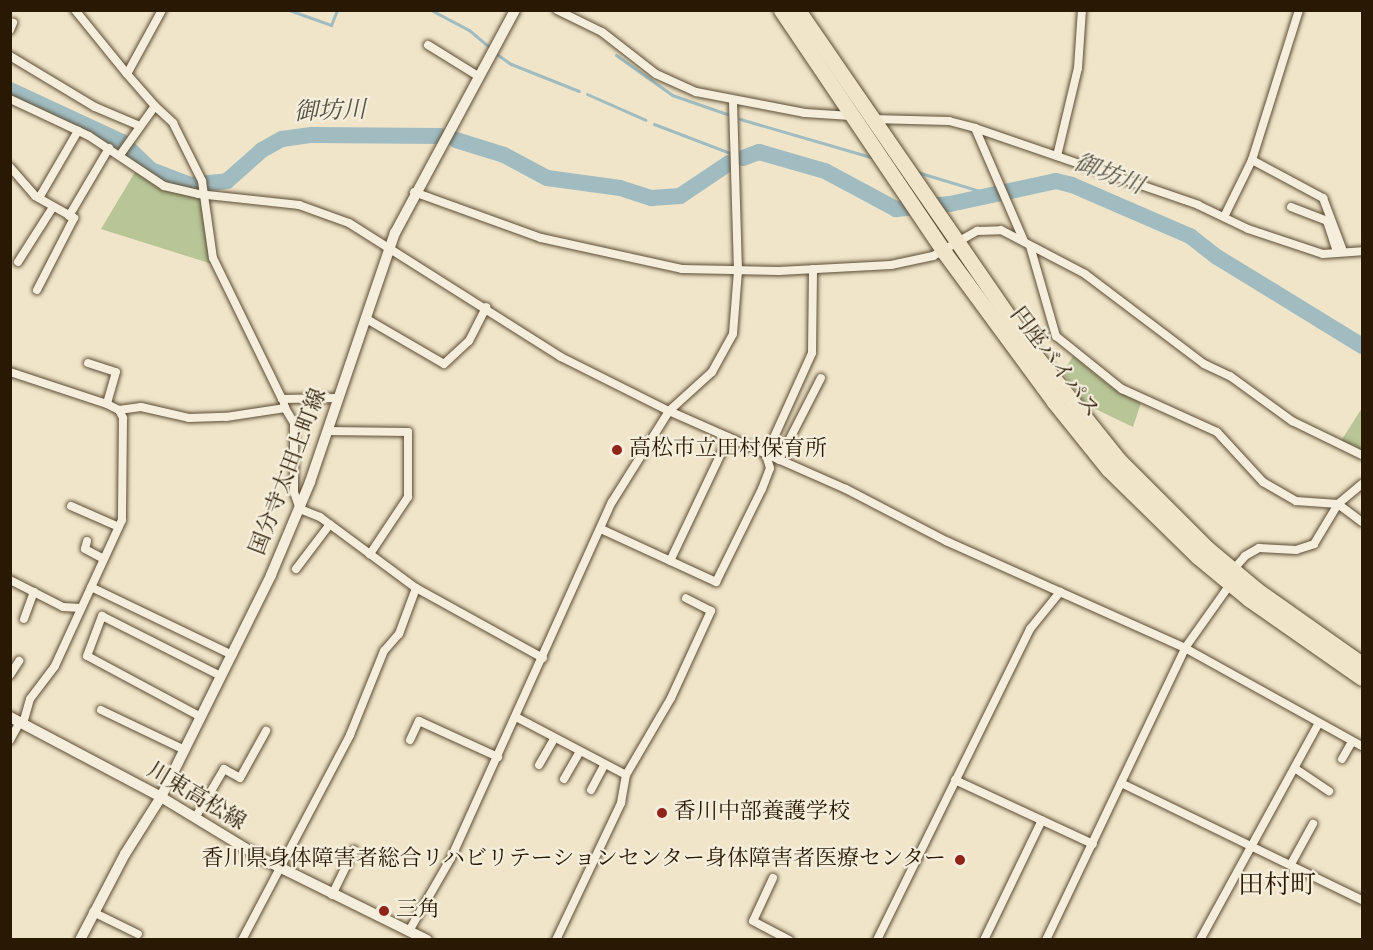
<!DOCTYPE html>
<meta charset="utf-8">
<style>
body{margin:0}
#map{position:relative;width:1373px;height:950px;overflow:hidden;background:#f0e5c9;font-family:Vollkorn,"Noto Serif JP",serif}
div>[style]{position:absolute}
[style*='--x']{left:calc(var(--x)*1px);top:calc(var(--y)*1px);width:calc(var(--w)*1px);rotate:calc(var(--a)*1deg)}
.green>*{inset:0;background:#b8c597}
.stream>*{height:3px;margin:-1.5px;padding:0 1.5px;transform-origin:1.5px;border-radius:1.5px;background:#a0bcc1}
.river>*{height:16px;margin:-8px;padding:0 8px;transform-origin:8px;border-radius:8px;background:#a0bcc1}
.roads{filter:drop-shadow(0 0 2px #5b4c34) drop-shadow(0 0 2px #5b4c34)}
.street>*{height:8px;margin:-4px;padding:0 4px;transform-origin:4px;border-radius:4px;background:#f5eedc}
.secondary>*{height:10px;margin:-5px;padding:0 5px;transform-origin:5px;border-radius:5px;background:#f5eedc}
.highway>*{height:15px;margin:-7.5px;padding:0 7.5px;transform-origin:7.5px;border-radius:7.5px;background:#f0e5c9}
.dots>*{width:16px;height:16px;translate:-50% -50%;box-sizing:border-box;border:3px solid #f5eedc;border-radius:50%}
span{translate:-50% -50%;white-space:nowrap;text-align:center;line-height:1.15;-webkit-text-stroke:4.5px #f5eedc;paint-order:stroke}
.street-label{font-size:22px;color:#291902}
.poi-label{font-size:22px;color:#291902}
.left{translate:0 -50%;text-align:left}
.right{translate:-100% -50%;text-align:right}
.water-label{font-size:24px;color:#535245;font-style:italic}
.quarter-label{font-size:26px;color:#291902}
.frame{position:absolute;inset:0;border:12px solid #291902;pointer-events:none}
</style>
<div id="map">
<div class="green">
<div style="clip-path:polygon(135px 172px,162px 188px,198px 196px,202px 201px,212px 264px,101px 229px)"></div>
<div style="clip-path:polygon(1073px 356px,1110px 386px,1141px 403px,1133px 427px,1085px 404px,1063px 373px)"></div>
<div style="clip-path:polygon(1362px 408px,1362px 450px,1341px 441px)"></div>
</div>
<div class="stream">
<div style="--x:289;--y:10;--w:45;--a:19.7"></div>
<div style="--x:331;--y:25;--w:16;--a:-68"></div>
<div style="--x:431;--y:10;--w:43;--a:27.8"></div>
<div style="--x:469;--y:30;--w:25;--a:40"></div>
<div style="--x:498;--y:55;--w:16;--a:35"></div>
<div style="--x:511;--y:64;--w:73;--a:21.7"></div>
<div style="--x:616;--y:55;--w:69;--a:35.5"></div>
<div style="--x:672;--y:95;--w:58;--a:19.1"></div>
<div style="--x:587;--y:94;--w:64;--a:23.8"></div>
<div style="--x:740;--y:119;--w:136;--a:16.2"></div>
<div style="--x:654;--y:124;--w:95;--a:20.9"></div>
<div style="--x:917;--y:172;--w:79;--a:16.8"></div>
</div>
<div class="river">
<div style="--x:10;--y:90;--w:123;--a:24.9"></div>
<div style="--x:122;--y:142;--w:40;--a:44"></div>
<div style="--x:151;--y:170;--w:42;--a:21"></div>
<div style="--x:190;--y:185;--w:37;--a:-6"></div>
<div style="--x:227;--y:181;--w:47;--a:-41.5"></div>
<div style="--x:262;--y:150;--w:23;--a:-29"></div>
<div style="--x:282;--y:139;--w:30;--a:-8"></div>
<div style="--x:312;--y:135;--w:128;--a:0.4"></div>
<div style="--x:456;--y:140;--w:50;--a:17.4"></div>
<div style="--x:504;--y:155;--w:49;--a:28.1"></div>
<div style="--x:547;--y:178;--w:74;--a:7.8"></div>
<div style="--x:620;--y:188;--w:33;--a:18"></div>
<div style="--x:651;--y:198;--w:29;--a:-4"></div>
<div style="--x:680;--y:196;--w:59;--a:-34"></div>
<div style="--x:743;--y:158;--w:17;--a:-21"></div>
<div style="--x:759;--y:152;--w:69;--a:16.1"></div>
<div style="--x:825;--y:171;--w:81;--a:28.2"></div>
<div style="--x:896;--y:209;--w:54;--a:-5.3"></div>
<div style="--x:950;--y:204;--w:108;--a:-12.2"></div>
<div style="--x:1056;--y:181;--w:16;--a:14"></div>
<div style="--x:1072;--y:185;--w:129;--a:23.4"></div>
<div style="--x:1190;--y:236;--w:34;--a:38"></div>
<div style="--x:1217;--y:257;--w:170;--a:31.5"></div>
</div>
<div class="roads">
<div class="street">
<div style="--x:75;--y:10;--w:82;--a:50.9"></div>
<div style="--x:557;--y:10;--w:50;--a:26.1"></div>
<div style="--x:602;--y:32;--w:68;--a:37.9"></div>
<div style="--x:656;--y:74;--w:44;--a:24.2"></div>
<div style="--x:696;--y:92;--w:111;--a:10.9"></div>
<div style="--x:805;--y:113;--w:46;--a:3.7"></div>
<div style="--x:10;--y:30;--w:8;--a:-67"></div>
<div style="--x:428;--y:45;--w:59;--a:31.8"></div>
<div style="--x:10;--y:56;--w:99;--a:31"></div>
<div style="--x:95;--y:107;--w:49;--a:22.9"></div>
<div style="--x:10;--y:99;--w:87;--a:25.1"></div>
<div style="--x:89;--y:136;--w:90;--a:33.7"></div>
<div style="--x:164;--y:186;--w:35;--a:13"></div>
<div style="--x:198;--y:194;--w:102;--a:6.2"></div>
<div style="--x:299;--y:205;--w:53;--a:19.8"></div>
<div style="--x:349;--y:223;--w:251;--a:32.3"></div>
<div style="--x:561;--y:357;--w:121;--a:26.6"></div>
<div style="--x:669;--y:411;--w:193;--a:23.8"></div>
<div style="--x:846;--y:489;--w:113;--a:27.5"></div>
<div style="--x:946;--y:541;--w:262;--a:24.1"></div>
<div style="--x:1185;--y:648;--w:202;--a:29"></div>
<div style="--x:155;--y:106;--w:25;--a:43"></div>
<div style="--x:173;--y:123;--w:65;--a:63.4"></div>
<div style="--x:202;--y:181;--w:78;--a:81.9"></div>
<div style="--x:213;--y:258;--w:157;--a:63.9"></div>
<div style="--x:282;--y:399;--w:56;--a:-1"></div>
<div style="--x:872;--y:119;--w:77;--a:1.5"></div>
<div style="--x:949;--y:121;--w:27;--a:15"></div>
<div style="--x:975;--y:128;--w:236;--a:19"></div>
<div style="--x:1198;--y:205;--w:55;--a:25.6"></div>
<div style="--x:1248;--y:229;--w:79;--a:18.4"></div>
<div style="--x:1323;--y:254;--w:39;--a:-4"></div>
<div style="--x:975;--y:128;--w:123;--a:66.6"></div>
<div style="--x:120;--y:155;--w:60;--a:-54.5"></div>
<div style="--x:155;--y:106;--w:43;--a:-131.2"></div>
<div style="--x:127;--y:74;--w:73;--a:-61.3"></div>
<div style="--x:1057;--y:156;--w:90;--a:-76.6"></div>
<div style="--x:1078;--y:68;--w:58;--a:-86.1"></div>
<div style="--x:1252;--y:160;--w:81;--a:28.2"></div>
<div style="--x:1323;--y:198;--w:57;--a:69.3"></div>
<div style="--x:10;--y:167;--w:38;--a:49"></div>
<div style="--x:35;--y:196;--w:45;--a:29.4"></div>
<div style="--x:74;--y:218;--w:81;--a:117.2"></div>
<div style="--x:414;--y:192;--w:135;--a:19.9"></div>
<div style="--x:541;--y:238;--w:144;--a:12.4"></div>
<div style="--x:682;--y:269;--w:97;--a:1.2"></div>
<div style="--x:779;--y:271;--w:112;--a:-3.1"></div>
<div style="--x:891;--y:265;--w:43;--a:-12.1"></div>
<div style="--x:933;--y:256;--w:51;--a:-29.6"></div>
<div style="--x:977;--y:231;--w:24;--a:-2"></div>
<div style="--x:1001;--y:230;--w:95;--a:27.6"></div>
<div style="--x:1085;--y:274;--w:149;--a:37.1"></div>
<div style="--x:1204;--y:364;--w:29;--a:25"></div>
<div style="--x:1230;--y:376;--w:77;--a:36"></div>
<div style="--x:1292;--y:421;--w:78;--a:25.9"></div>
<div style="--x:39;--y:198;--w:78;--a:-59.8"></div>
<div style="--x:1291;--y:207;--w:39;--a:21"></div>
<div style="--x:1327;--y:221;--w:33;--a:72"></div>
<div style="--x:69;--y:216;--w:79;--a:-59.5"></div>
<div style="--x:1224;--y:217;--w:64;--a:-63.8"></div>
<div style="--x:1252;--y:160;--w:157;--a:-72.6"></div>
<div style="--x:1030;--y:246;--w:94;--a:73.9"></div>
<div style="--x:1056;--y:336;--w:85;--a:38.8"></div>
<div style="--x:1122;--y:389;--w:104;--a:24.4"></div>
<div style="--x:1217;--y:432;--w:68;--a:47.4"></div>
<div style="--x:1263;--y:482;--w:38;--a:30"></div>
<div style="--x:1296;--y:501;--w:42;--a:4.1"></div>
<div style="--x:1338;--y:504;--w:31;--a:-40"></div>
<div style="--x:18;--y:262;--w:65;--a:-57.5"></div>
<div style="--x:365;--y:318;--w:91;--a:30.2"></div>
<div style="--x:444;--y:364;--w:34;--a:-43"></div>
<div style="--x:469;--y:341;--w:38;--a:-63"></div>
<div style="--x:88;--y:363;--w:29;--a:18"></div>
<div style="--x:116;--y:372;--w:33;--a:106"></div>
<div style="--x:10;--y:372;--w:102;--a:18.3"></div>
<div style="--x:107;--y:404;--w:13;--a:27"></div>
<div style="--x:119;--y:410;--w:9;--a:63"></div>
<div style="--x:123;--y:418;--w:102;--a:90.6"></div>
<div style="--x:122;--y:520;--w:161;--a:114.7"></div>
<div style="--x:55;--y:666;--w:41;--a:127.1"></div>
<div style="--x:30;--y:699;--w:25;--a:106"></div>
<div style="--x:285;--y:408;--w:17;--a:59"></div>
<div style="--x:294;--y:423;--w:69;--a:90"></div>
<div style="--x:294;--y:492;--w:18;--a:71"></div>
<div style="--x:300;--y:509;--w:22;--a:22"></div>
<div style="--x:320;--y:517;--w:119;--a:36.5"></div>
<div style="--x:416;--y:588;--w:145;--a:28.9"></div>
<div style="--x:119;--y:410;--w:22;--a:-8"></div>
<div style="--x:141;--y:407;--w:49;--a:12.9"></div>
<div style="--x:189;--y:418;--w:37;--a:-2"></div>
<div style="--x:226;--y:417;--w:60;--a:-8.7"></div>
<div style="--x:285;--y:408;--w:4;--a:-104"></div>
<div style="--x:327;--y:431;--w:81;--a:0.7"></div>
<div style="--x:408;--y:432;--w:65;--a:90"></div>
<div style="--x:408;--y:497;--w:69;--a:123.7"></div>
<div style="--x:779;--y:460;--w:92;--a:-62.9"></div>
<div style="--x:71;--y:506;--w:52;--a:23.6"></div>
<div style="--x:601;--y:529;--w:127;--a:24.7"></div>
<div style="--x:716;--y:582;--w:104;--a:-63.7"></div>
<div style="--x:762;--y:489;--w:22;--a:-69"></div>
<div style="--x:770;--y:468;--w:14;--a:-107"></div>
<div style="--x:766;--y:455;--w:112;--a:-65.7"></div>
<div style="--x:812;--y:353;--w:84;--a:-89.3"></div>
<div style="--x:87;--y:541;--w:8;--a:104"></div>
<div style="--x:85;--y:549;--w:21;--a:28"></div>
<div style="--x:670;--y:561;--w:137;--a:-64.6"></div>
<div style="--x:296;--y:569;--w:56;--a:-52.9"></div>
<div style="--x:1233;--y:570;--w:18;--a:-49"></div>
<div style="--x:1245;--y:556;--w:16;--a:-30"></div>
<div style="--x:1259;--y:548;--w:37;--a:3"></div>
<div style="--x:1296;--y:550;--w:19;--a:-18"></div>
<div style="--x:1314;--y:544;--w:47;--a:-59"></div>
<div style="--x:1338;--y:504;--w:30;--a:37"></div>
<div style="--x:10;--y:580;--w:59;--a:27"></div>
<div style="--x:63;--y:607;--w:18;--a:3"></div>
<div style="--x:91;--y:587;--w:157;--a:25.7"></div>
<div style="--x:24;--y:619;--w:29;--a:-70"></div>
<div style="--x:10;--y:675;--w:17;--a:-57"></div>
<div style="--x:101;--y:710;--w:93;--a:25.5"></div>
<div style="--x:201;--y:717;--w:129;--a:-151.8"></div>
<div style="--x:87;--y:656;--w:43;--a:-69.4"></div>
<div style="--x:102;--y:616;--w:133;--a:26.8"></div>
<div style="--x:516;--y:717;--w:124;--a:27.8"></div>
<div style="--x:10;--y:740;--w:21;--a:-61"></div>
<div style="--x:410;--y:740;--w:21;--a:-65"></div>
<div style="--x:419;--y:721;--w:87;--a:24.5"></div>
<div style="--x:1342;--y:759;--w:20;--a:-60"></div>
<div style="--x:539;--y:765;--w:30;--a:-60"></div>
<div style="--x:1296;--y:769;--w:40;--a:34"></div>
<div style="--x:564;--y:779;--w:30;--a:-60"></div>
<div style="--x:955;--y:780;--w:152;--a:24.9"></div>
<div style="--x:1121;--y:783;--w:268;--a:25.9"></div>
<div style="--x:591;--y:790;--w:27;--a:-62"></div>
<div style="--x:195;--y:818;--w:57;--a:-59.4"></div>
<div style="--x:224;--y:769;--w:18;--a:29"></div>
<div style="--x:240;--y:778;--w:54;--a:-61"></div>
<div style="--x:1291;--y:864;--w:46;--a:-61.2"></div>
<div style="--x:773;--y:878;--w:47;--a:114.9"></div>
<div style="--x:753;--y:921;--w:41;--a:27.8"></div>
<div style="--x:332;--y:895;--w:50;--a:-63.9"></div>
<div style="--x:93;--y:912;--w:50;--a:26.1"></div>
<div style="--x:409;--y:931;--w:84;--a:-60.1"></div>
<div style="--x:451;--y:858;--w:391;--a:-65.7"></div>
<div style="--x:612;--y:502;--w:107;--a:-57.9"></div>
<div style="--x:669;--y:411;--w:58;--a:-42.2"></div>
<div style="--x:712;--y:372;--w:43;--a:-61.1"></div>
<div style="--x:733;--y:334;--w:63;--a:-85.5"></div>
<div style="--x:738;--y:271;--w:169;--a:-91.7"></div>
<div style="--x:242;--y:940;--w:232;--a:-62.2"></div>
<div style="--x:350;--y:735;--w:91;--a:-68"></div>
<div style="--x:384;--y:651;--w:23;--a:-49"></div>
<div style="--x:399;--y:634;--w:49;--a:-69.7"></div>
<div style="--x:556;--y:940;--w:152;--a:-64.6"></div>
<div style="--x:621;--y:803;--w:28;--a:-80"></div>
<div style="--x:626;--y:775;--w:89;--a:-59.7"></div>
<div style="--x:671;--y:698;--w:96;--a:-65.3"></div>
<div style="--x:711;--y:611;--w:28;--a:-153"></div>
<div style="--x:877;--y:940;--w:347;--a:-63.8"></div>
<div style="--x:1030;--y:629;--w:48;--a:-51"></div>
<div style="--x:984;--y:940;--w:133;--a:-64.2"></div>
<div style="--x:1046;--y:940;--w:323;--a:-64.5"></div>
<div style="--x:1185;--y:648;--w:80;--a:-54.7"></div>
<div style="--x:1200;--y:940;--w:247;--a:-61.3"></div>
</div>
<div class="secondary">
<div style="--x:10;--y:717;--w:171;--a:27.9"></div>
<div style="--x:161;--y:797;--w:119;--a:31.3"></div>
<div style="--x:263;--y:859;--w:183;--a:26.3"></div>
<div style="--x:80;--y:940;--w:97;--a:-62.4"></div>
<div style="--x:125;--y:854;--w:67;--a:-57.7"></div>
<div style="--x:161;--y:797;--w:248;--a:-63.6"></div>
<div style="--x:271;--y:575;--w:101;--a:-67.2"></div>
<div style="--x:310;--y:482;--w:263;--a:-71.2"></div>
<div style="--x:395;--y:233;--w:253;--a:-61.7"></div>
</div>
<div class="highway">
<div style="--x:781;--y:10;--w:292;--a:56"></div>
<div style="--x:944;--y:252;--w:186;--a:53.7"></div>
<div style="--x:1054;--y:402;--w:86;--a:51.1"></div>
<div style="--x:1108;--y:469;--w:126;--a:44.4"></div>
<div style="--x:1198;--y:557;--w:67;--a:39.6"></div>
<div style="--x:1250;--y:600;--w:136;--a:34.9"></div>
<div style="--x:798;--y:10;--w:419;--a:55.5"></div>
<div style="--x:1035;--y:355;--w:133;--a:51.4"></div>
<div style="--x:1118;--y:459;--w:126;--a:45"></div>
<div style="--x:1207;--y:548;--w:65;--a:40"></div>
<div style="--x:1257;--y:590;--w:128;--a:35.2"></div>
</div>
</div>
<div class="dots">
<div style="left:617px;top:450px;background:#8f2418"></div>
<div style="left:662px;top:813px;background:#8f2418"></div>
<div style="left:960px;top:860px;background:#8f2418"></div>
<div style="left:384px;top:911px;background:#8f2418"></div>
</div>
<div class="street-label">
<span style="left:1054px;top:363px;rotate:53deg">円座バイパス</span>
<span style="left:289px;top:472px;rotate:-69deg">国分寺太田上町線</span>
<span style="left:196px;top:797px;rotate:31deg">川東高松線</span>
</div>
<div class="poi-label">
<span class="left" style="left:629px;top:450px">高松市立田村保育所</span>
<span class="left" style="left:674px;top:813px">香川中部養護学校</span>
<span class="right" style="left:946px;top:860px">香川県身体障害者総合リハビリテーションセンター身体障害者医療センター</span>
<span class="left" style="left:396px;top:911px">三角</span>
</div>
<div class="water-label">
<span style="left:330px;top:113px;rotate:-2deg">御坊川</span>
<span style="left:1108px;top:176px;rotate:21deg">御坊川</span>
</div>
<div class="quarter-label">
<span style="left:1277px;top:887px">田村町</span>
</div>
<div class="frame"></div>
</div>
